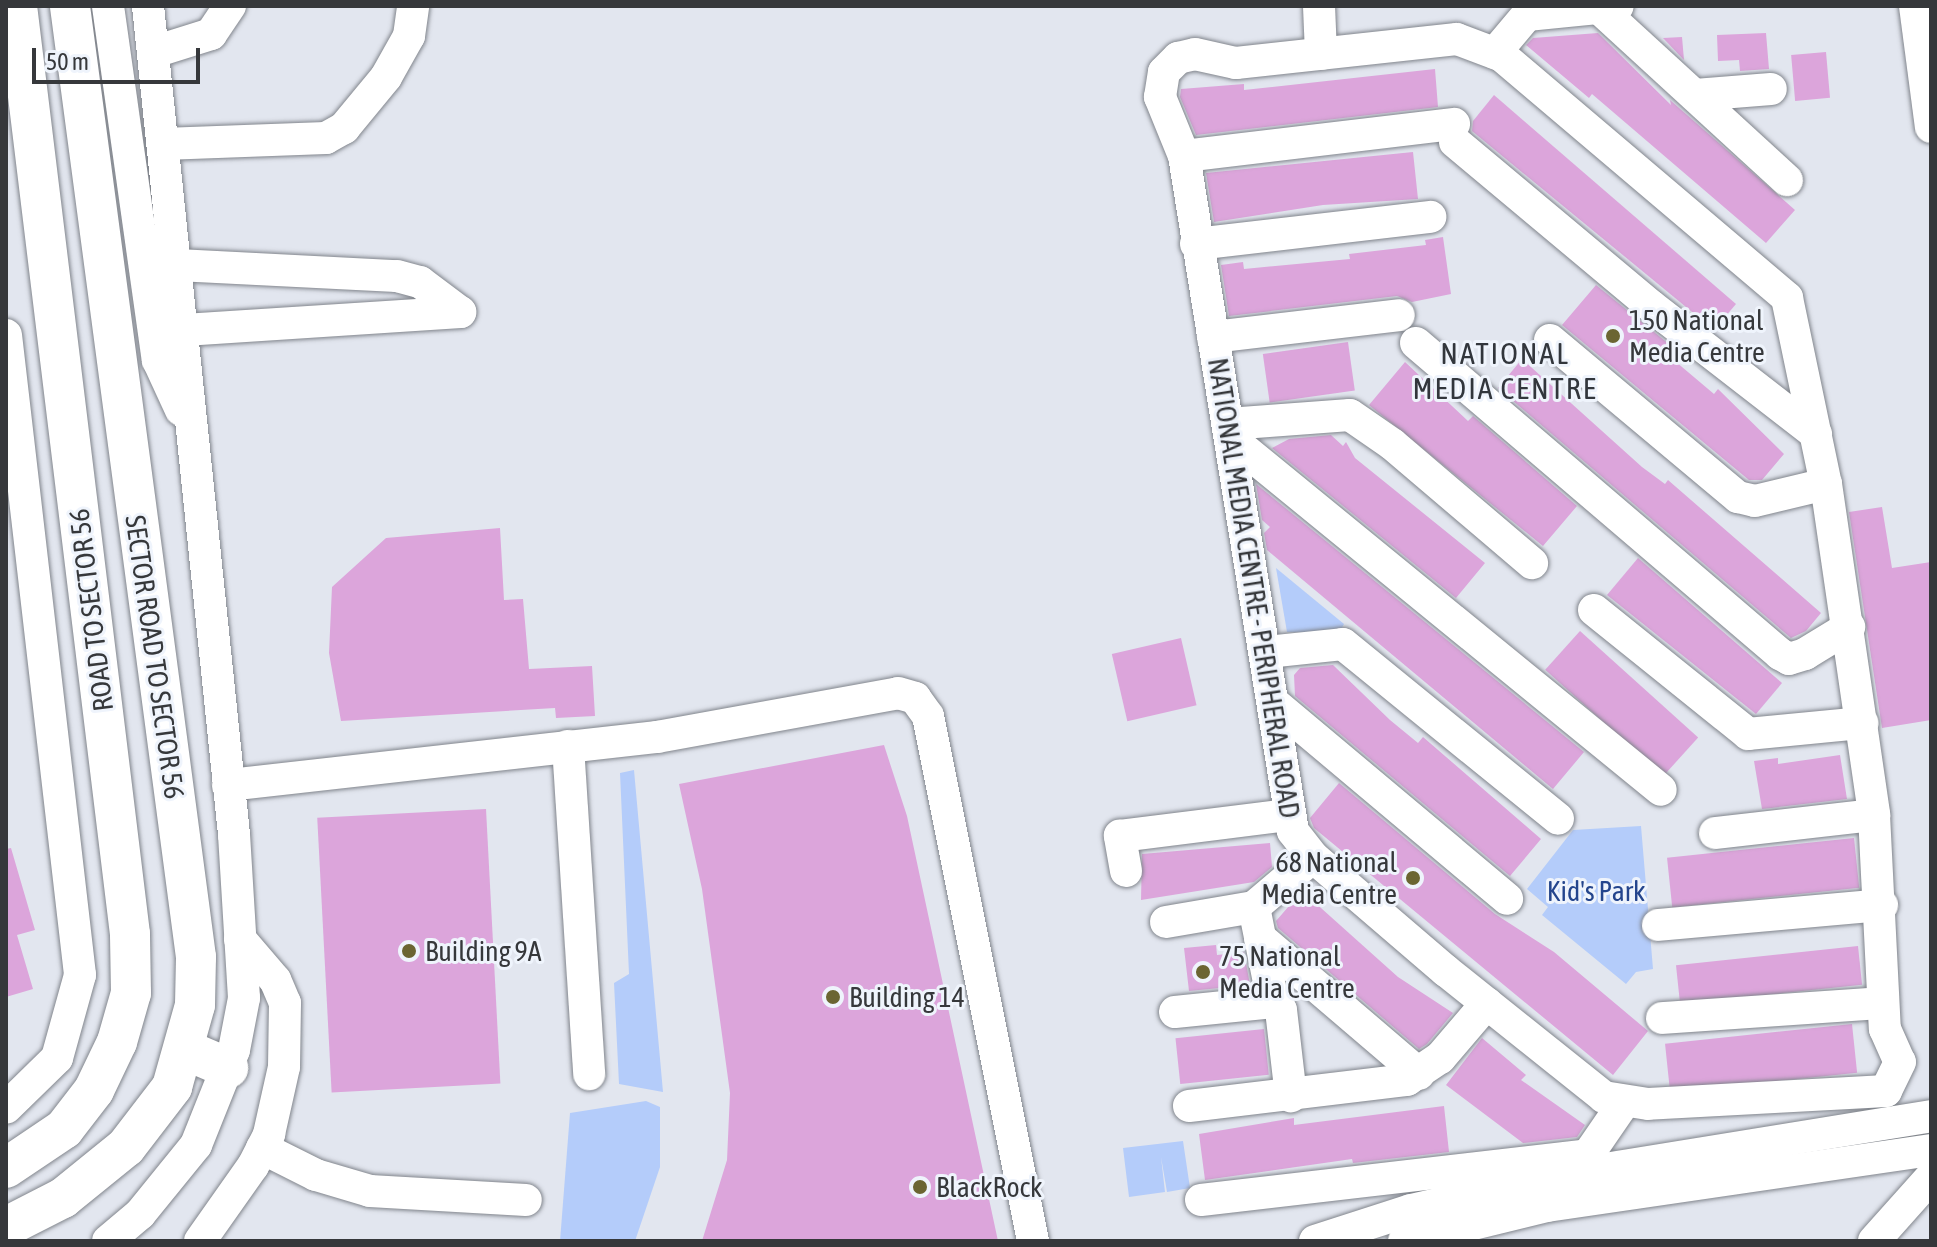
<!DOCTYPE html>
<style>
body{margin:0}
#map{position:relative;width:1937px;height:1247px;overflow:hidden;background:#e2e6ef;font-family:"Asap Condensed",sans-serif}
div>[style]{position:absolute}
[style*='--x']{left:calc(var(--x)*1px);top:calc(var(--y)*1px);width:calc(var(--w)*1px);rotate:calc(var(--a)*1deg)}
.green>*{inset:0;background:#b4ccfa}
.building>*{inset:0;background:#dca5db;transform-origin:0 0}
.roads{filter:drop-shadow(0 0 2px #81858c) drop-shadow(0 0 2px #81858c)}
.minor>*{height:32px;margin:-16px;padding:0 16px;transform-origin:16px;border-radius:16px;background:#fff}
.major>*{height:40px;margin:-20px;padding:0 20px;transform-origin:20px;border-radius:20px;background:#fff}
.dots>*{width:22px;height:22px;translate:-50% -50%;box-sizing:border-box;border:4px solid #eff4fc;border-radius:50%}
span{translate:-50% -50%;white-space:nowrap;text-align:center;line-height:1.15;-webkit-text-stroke:6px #eff4fc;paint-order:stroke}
.poi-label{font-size:28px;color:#36383b}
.left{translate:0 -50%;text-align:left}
.right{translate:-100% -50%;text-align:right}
.street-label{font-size:28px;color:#36383b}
.park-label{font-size:28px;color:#24458d}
.neighbourhood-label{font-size:30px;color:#32363c;letter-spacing:2px}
.frame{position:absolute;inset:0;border:8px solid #36383b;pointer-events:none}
.scale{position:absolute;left:32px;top:48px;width:168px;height:36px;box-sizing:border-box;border:4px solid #36383b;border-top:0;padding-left:10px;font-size:24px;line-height:28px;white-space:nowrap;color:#36383b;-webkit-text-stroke:6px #eff4fc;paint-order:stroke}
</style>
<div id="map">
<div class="green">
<div style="clip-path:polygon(1276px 568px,1344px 624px,1339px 633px,1287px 632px)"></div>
<div style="clip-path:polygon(634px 770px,663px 1092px,619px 1084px,614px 983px,629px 974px,620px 773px)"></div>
<div style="clip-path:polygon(1641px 826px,1653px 969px,1636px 972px,1626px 984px,1542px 915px,1548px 907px,1527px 889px,1573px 830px)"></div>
<div style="clip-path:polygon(646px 1101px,660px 1107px,660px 1167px,635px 1241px,560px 1241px,570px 1113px)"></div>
<div style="clip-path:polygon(1183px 1141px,1190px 1188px,1167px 1192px,1161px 1157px,1165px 1192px,1129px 1197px,1123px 1148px)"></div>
</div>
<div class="building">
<div style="clip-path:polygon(1598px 33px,1671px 105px,1670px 100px,1795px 210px,1766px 243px,1592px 94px,1589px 98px,1526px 45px,1533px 38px)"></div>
<div style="clip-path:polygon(1766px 33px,1769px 69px,1740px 71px,1739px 60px,1718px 61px,1717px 35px)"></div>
<div style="clip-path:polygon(1682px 37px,1684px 60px,1663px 38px)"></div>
<div style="left:1826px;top:52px;width:46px;height:35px;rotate:85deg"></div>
<div style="clip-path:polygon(1435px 69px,1438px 107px,1196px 135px,1180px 97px,1181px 89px,1244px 84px,1244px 90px)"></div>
<div style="clip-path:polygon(1494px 95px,1736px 304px,1714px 330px,1472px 131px,1473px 121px)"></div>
<div style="clip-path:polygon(1413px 152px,1418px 199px,1323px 205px,1214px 222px,1206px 173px)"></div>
<div style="clip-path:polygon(1443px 237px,1451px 294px,1412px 302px,1397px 296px,1229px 316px,1221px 265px,1243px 262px,1244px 269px,1350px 259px,1349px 254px,1426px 245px,1425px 240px)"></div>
<div style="clip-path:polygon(1596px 285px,1675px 349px,1669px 356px,1714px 394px,1718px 389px,1784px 454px,1762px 480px,1749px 480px,1562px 325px)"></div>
<div style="left:1348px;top:342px;width:49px;height:86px;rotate:82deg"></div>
<div style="clip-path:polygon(1522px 359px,1642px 467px,1665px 484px,1668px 480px,1821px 613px,1806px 631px,1791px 638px,1498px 388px)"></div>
<div style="clip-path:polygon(1405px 362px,1468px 421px,1473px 416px,1577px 506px,1543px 546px,1369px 405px)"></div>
<div style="clip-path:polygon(1331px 435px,1343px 446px,1346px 442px,1355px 458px,1485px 563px,1456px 598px,1272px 448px,1289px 439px)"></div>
<div style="clip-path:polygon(1256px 484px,1584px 752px,1553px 789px,1267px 550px,1264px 533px,1270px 527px,1262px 520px)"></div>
<div style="clip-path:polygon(1882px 507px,1892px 568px,1931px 562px,1931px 720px,1882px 728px,1849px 512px)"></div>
<div style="clip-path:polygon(500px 528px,504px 600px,523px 599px,529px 669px,592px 666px,595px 716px,556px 718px,555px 708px,341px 721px,329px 653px,332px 587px,386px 538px)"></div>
<div style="clip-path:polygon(1638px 558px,1782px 683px,1756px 714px,1607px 595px)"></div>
<div style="left:1580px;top:631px;width:159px;height:52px;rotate:42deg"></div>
<div style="left:1181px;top:638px;width:69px;height:71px;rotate:77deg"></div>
<div style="clip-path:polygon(1333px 665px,1390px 720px,1418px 743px,1423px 737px,1541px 839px,1510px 876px,1295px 696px,1294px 675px,1300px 668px)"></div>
<div style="clip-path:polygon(884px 745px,907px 816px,998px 1241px,702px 1241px,727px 1160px,730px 1093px,702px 889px,679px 784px)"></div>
<div style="clip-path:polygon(1840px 755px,1847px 799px,1762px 809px,1754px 761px,1778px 758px,1778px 764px)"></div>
<div style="clip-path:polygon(1339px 783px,1495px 914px,1554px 952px,1648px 1031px,1613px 1075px,1314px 828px,1310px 818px)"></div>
<div style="left:486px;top:809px;width:275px;height:169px;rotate:87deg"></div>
<div style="left:1854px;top:838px;width:50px;height:188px;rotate:84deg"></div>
<div style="clip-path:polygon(1270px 843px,1272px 867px,1254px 882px,1141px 900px,1142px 854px)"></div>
<div style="clip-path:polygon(11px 848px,35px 930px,17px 935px,33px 989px,6px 997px,6px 849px)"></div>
<div style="clip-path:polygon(1302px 891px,1398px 977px,1453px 1013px,1427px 1044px,1419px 1049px,1278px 928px,1276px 921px)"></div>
<div style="clip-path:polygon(1216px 945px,1217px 955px,1244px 952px,1250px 985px,1189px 991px,1184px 948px)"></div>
<div style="left:1858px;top:946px;width:39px;height:183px;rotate:84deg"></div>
<div style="left:1852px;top:1024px;width:49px;height:188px;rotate:84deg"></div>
<div style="left:1264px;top:1029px;width:46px;height:89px;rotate:84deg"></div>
<div style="clip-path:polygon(1482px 1038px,1526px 1075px,1521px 1080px,1585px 1125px,1577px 1137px,1523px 1143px,1446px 1085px)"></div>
<div style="clip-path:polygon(1444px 1106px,1449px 1152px,1353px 1163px,1352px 1159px,1205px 1180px,1199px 1134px,1294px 1118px,1294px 1125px)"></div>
</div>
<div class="roads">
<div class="minor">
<div style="--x:108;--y:6;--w:358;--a:82"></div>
<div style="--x:158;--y:360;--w:55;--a:65.3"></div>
<div style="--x:1319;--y:6;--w:48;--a:87.6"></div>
<div style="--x:1915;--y:6;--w:122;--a:82.5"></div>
<div style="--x:1599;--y:8;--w:255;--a:42.5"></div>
<div style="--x:1457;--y:39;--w:48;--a:20.7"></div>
<div style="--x:1502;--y:56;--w:374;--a:40.3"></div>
<div style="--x:1787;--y:298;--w:190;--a:78.2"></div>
<div style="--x:1826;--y:484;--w:334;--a:81.7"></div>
<div style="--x:1874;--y:815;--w:214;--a:87.1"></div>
<div style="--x:1885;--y:1029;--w:36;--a:66"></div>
<div style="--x:1900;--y:1062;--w:32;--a:116"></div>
<div style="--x:1886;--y:1091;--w:238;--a:176.9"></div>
<div style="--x:1648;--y:1104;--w:45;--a:-171"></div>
<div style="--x:1604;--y:1097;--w:202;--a:-141.4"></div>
<div style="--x:1446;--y:971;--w:175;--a:-139.4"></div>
<div style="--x:1313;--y:857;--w:33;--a:-128"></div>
<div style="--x:1293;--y:831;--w:684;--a:-99.17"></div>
<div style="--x:1184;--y:156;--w:64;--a:-112.1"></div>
<div style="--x:1160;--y:97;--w:25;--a:-81"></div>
<div style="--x:1164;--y:72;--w:20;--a:-45"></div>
<div style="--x:1178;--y:58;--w:17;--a:-13"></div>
<div style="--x:1195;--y:54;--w:42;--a:12.4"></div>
<div style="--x:1236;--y:63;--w:222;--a:-6.2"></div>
<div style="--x:154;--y:52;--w:60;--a:-17.5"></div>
<div style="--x:211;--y:34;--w:34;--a:-56"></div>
<div style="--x:1495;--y:53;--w:50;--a:-49.9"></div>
<div style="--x:1527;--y:15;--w:91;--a:-5.6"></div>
<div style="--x:1695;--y:95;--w:76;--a:-4.5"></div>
<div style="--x:1455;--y:142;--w:256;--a:39.9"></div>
<div style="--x:1651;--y:306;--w:209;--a:37.8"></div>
<div style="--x:163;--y:144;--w:163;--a:-2.1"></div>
<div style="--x:326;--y:138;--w:21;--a:-29"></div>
<div style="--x:344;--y:128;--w:66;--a:-50.5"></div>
<div style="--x:386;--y:77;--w:47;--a:-60.7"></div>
<div style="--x:409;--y:36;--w:30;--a:-82"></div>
<div style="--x:1184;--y:156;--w:272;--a:-6.8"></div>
<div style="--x:1196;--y:244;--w:236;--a:-6.6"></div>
<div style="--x:177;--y:265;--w:220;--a:2.9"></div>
<div style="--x:397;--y:276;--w:24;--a:15"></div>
<div style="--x:420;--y:282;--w:50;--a:36.9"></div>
<div style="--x:184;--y:330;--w:277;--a:-3.7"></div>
<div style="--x:6;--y:335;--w:644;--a:83.4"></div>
<div style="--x:80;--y:975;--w:86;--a:105.5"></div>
<div style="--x:57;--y:1058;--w:71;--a:135.6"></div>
<div style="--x:1213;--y:337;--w:187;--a:-6.7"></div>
<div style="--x:1550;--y:340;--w:245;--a:39.9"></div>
<div style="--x:1738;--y:497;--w:17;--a:13"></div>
<div style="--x:1755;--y:501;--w:73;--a:-13.5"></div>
<div style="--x:1416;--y:343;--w:479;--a:40.5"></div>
<div style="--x:1780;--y:654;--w:10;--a:29"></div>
<div style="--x:1789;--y:659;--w:17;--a:-17"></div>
<div style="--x:1805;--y:654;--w:52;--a:-31.5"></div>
<div style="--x:1228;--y:424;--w:122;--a:-4.2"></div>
<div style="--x:1350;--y:415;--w:51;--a:34.6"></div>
<div style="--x:1392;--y:444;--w:184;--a:40.4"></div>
<div style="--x:1230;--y:438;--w:556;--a:39.24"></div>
<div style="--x:1594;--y:610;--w:198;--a:38.8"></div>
<div style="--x:1748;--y:734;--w:115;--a:-5.5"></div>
<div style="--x:1267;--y:652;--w:76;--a:-6"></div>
<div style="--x:1343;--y:644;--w:277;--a:39.1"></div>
<div style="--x:1275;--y:704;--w:303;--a:40"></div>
<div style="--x:568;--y:746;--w:329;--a:86.3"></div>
<div style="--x:228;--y:785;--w:432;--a:-6.4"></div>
<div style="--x:657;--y:737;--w:245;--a:-10.3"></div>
<div style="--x:898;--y:693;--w:18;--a:16"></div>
<div style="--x:915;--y:698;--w:22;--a:54"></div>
<div style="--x:928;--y:716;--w:535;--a:78.69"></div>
<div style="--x:1715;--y:833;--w:160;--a:-6.5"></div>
<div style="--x:1126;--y:871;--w:36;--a:-100"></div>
<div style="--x:1120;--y:836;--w:170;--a:-7.1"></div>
<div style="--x:1254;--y:907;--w:97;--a:78.7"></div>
<div style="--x:1273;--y:1002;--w:11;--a:45"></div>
<div style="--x:1281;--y:1010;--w:87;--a:83.4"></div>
<div style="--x:1166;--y:922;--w:89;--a:-9.7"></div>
<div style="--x:1254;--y:907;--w:77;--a:-40.3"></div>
<div style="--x:1658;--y:925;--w:225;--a:-5.1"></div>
<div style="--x:1260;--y:938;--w:209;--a:40.5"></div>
<div style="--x:1175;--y:1012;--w:99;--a:-5.8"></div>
<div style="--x:1662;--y:1018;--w:221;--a:-3.9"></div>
<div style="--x:1189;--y:1106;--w:220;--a:-6.8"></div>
<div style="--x:1407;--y:1080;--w:40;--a:-34"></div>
<div style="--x:1440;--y:1058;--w:72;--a:-49.5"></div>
<div style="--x:262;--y:1148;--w:60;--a:26.6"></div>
<div style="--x:316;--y:1175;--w:56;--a:16.5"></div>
<div style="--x:370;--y:1191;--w:156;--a:3.3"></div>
<div style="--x:1201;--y:1200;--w:390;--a:-6.6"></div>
<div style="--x:1588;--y:1155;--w:62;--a:-55.5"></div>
<div style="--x:108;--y:1241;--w:42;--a:-40.2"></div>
<div style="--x:140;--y:1214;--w:89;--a:-50.9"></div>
<div style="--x:196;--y:1145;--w:102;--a:-68.2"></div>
<div style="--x:234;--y:1050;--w:53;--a:-79.1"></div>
<div style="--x:244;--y:998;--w:164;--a:-93.5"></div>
<div style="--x:234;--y:834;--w:832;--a:-95.93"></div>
<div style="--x:200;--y:1241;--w:92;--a:-54.8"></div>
<div style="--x:253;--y:1166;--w:36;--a:-63"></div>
<div style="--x:269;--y:1134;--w:69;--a:-77.4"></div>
<div style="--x:284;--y:1067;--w:64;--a:-89.1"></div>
<div style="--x:285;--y:1003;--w:25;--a:-113"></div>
<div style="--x:275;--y:980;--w:54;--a:-130.5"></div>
<div style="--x:1315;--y:1241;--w:101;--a:-17.9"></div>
<div style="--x:1411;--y:1210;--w:155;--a:-12.7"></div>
<div style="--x:1562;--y:1176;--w:374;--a:-9.2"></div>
<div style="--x:1404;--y:1241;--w:147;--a:-13.8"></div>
<div style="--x:1547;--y:1206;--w:388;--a:-8.3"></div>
<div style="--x:1874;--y:1241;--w:86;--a:-48.3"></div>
</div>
<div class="major">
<div style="--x:186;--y:1050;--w:46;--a:23.2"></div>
<div style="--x:6;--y:1168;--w:70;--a:-33.9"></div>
<div style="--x:64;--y:1129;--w:49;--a:-52.4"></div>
<div style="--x:94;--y:1090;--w:53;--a:-64.4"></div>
<div style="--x:117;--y:1042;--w:51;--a:-74.1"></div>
<div style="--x:131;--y:993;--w:59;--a:-91"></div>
<div style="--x:130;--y:934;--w:935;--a:-96.94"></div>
<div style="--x:6;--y:1227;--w:64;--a:-27"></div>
<div style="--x:63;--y:1198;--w:81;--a:-39"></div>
<div style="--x:126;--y:1147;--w:76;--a:-52.5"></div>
<div style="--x:172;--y:1087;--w:85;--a:-74.3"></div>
<div style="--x:195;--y:1005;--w:48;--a:-88.8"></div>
<div style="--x:196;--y:957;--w:959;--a:-97.55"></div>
</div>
</div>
<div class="dots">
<div style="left:1613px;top:336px;background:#6b6532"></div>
<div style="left:1413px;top:878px;background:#6b6532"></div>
<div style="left:409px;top:951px;background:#6b6532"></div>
<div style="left:1203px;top:972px;background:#6b6532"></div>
<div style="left:833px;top:997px;background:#6b6532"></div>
<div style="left:920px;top:1187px;background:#6b6532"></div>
</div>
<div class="poi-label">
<span class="left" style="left:1629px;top:336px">150 National<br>Media Centre</span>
<span class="right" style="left:1397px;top:878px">68 National<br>Media Centre</span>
<span class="left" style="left:425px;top:951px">Building 9A</span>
<span class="left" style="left:1219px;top:972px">75 National<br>Media Centre</span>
<span class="left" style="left:849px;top:997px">Building 14</span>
<span class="left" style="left:936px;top:1187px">BlackRock</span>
</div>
<div class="street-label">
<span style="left:1254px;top:588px;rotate:81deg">NATIONAL MEDIA CENTRE - PERIPHERAL ROAD</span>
<span style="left:91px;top:610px;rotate:-97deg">ROAD TO SECTOR 56</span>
<span style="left:155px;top:657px;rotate:82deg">SECTOR ROAD TO SECTOR 56</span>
</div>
<div class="park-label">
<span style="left:1596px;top:891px">Kid's Park</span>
</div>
<div class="neighbourhood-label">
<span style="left:1505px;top:370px">NATIONAL<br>MEDIA CENTRE</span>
</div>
<div class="frame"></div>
<div class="scale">50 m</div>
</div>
